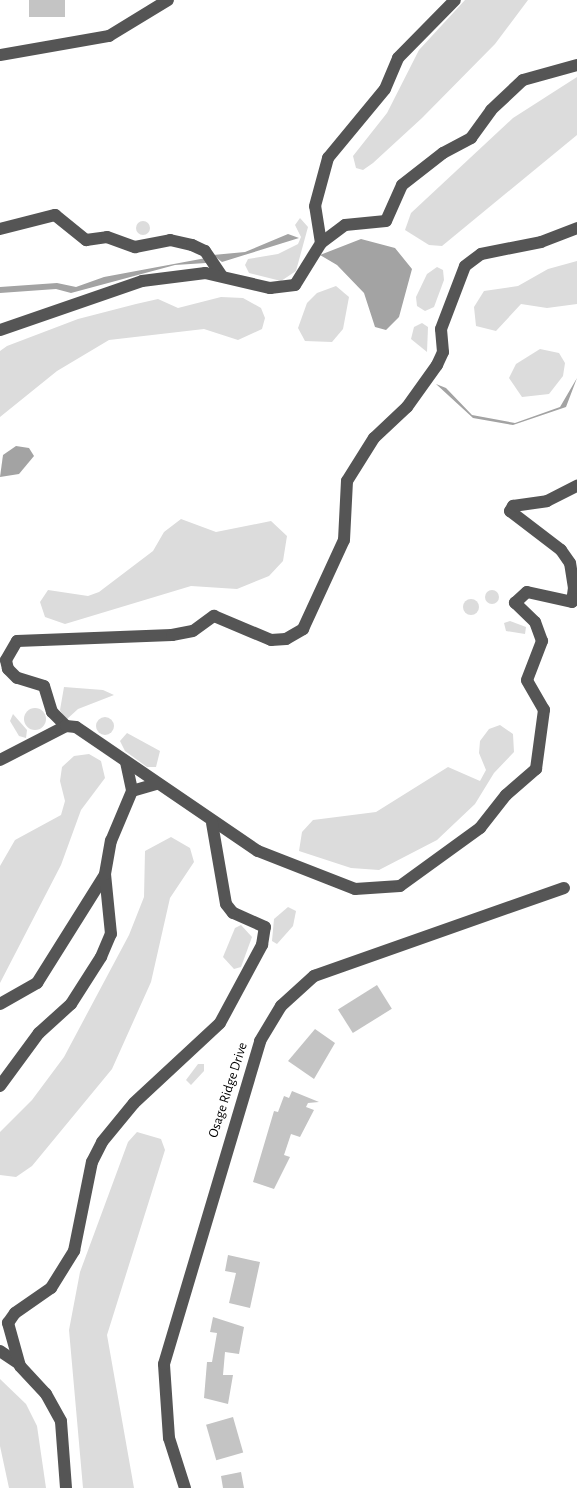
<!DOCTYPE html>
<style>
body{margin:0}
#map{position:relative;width:577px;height:1488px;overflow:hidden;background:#fff;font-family:"Alegreya Sans",sans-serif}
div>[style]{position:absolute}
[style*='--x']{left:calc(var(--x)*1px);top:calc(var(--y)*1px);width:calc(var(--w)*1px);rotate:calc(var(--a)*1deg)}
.green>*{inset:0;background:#dcdcdc}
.round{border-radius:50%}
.water>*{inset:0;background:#a3a3a3}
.building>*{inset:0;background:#c4c4c4;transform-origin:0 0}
.minor>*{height:12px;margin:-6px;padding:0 6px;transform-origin:6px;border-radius:6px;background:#555}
span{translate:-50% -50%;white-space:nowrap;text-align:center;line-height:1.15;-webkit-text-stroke:4.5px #fff;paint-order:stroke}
.street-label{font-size:14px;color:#000}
</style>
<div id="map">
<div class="green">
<div style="clip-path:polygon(465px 0,528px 0,495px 44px,422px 118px,373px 163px,363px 170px,356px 168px,353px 156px,387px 113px,419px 50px)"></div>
<div style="clip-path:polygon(577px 77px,577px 135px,442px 246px,429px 245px,405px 230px,411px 213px,513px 118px)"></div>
<div style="clip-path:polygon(300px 218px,308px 227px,296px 271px,281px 281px,249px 273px,245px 265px,248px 259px,278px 254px,298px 244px,301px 237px,295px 225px)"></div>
<div class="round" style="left:136px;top:221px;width:14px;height:14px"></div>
<div style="clip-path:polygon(577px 261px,577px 304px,547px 308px,521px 304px,496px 331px,476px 326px,474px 307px,484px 291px,518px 286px,548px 269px)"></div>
<div style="clip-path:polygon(437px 267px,443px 270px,444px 280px,434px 307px,425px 311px,417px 306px,416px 297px,427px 274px)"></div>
<div style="clip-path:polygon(336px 286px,349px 297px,343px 329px,332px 342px,305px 341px,298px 328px,307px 303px,317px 293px)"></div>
<div style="clip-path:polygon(221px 297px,243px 298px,261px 308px,265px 318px,262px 329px,238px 340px,204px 329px,109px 340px,57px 371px,0 417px,0 351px,7px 346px,78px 319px,136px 304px,158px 299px,178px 308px)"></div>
<div style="clip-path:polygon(422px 323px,428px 327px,427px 352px,411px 339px,414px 327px)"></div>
<div style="clip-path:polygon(540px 349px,559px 353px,565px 363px,563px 376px,549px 394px,522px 397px,509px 378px,516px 364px)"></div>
<div style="clip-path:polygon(181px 519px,216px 532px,271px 521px,287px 536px,283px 561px,269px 576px,237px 589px,191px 586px,65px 624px,45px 617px,40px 602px,48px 590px,88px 596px,99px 592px,153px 551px,164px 532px)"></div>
<div class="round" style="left:485px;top:590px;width:14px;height:14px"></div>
<div class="round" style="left:463px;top:599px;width:16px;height:16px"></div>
<div style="clip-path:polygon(510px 621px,526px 627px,525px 634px,506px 631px,504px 623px)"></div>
<div style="clip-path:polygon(64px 687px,103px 690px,114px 695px,78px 709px,66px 720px,60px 710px)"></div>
<div class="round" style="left:24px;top:708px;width:22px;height:22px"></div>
<div style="clip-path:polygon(13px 714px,27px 730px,26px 738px,19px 736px,10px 721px)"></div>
<div class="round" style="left:96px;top:717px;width:18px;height:18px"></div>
<div style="clip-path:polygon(500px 725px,513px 734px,514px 752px,494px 773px,475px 804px,437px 840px,379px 870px,351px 868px,299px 851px,302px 832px,313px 820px,376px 812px,448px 767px,480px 781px,486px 770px,479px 753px,480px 741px,489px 729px)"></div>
<div style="clip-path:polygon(127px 733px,160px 751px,156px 767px,147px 767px,125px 751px,120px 741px)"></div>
<div style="clip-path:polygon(89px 754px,101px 761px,105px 778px,81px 810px,61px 865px,0 983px,0 866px,15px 840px,61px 815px,65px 801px,60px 781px,62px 767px,74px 756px)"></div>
<div style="clip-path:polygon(171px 837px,190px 848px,194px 862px,170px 898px,151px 982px,112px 1069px,32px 1166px,16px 1177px,0 1175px,0 1132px,32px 1100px,64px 1057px,129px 935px,144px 897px,145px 851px)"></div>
<div style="clip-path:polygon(288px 907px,296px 911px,293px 926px,277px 944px,272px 941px,274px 919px)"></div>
<div style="clip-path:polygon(241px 925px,252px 937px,241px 967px,234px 969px,223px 957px,235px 928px)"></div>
<div style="clip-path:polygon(198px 1064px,204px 1064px,204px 1071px,191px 1085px,186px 1080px)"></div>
<div style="clip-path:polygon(137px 1132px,161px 1139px,165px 1150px,107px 1335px,134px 1488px,83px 1488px,69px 1330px,80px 1272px,128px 1142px)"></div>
<div style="clip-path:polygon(0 1379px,26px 1404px,37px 1426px,46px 1488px,9px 1488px,0 1446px)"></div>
</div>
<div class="water">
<div style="clip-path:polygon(288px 234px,299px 238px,222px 262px,213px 255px,245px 252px)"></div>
<div style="clip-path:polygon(361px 239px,395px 248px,412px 269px,399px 317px,386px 330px,375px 327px,364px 293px,337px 265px,320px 255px)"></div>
<div style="clip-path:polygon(206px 258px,206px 263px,175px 265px,71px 293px,56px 289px,0 293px,0 287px,57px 283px,76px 287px,104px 277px)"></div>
<div style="clip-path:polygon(577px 378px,566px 407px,513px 425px,473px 418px,436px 384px,446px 388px,472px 415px,515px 423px,560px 407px)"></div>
<div style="clip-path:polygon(16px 446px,29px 448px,34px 456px,19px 474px,0 477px,3px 455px)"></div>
</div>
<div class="building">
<div style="left:29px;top:0;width:36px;height:17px"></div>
<div style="left:377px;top:985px;width:28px;height:46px;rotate:58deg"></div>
<div style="clip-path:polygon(315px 1029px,335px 1043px,314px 1079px,288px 1061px)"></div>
<div style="clip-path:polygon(292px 1091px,319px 1102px,308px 1103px,306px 1107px,314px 1110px,300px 1137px,291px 1134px,284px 1155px,290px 1157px,274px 1189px,253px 1182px,274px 1111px,278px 1112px,284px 1096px,289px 1098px)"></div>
<div style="clip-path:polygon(228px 1255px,260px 1262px,250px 1308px,229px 1303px,236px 1273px,225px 1271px)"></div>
<div style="clip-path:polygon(213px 1317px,244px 1327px,239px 1354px,225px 1352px,223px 1375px,233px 1375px,228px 1404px,204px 1398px,207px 1362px,212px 1362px,217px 1333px,210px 1332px)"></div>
<div style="left:233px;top:1417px;width:37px;height:28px;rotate:74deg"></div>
<div style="clip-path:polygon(241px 1472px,244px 1488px,223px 1488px,221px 1476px)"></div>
</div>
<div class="minor">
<div style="--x:0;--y:55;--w:111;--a:-9.9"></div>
<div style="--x:109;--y:36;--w:69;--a:-31.4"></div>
<div style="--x:0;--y:229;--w:57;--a:-14.3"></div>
<div style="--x:55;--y:215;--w:40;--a:39"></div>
<div style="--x:86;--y:240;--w:21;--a:-8"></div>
<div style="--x:107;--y:237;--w:30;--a:20"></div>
<div style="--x:135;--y:247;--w:36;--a:-11"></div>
<div style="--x:170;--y:240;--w:23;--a:13"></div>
<div style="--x:192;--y:245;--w:14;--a:25"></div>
<div style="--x:205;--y:251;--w:29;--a:56"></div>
<div style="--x:321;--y:243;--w:30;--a:-37"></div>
<div style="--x:345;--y:225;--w:41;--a:-5.6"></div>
<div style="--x:386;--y:221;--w:39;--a:-66"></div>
<div style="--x:402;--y:185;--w:52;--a:-38"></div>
<div style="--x:443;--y:153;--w:32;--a:-28"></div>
<div style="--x:471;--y:138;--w:34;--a:-54"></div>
<div style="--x:491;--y:110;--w:44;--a:-43.2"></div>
<div style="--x:523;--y:80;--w:56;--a:-15.5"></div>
<div style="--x:0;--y:330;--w:150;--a:-19"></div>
<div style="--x:142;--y:281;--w:64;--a:-7.2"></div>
<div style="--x:205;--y:273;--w:67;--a:13"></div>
<div style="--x:270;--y:288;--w:25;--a:-7"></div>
<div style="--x:295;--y:285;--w:49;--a:-58.2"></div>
<div style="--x:321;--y:243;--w:37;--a:-99"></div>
<div style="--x:315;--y:206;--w:50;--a:-74.8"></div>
<div style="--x:328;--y:158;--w:89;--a:-50.4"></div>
<div style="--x:385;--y:89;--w:34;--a:-67"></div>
<div style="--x:398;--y:58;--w:81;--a:-45.5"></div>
<div style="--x:66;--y:726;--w:20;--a:-135"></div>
<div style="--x:52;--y:712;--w:27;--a:-107"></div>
<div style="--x:44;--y:686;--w:28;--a:-163"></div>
<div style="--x:17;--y:678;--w:13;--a:-135"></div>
<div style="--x:8;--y:669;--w:9;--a:-103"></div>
<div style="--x:6;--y:660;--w:22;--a:-60"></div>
<div style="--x:17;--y:641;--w:155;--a:-2.2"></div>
<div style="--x:172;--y:635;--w:21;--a:-11"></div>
<div style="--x:193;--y:631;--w:26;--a:-36"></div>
<div style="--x:214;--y:616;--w:62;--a:22.8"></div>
<div style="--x:271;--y:640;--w:15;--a:-4"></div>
<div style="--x:286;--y:639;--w:20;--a:-30"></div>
<div style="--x:303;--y:629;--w:98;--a:-65.3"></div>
<div style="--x:344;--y:540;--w:59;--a:-87.1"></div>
<div style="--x:347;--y:481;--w:51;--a:-57.9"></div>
<div style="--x:374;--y:438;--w:45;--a:-43.2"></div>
<div style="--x:407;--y:407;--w:52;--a:-54.5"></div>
<div style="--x:437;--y:365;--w:14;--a:-65"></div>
<div style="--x:443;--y:352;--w:23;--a:-95"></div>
<div style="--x:441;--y:329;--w:67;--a:-69.1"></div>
<div style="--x:465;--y:266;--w:20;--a:-37"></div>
<div style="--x:481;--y:254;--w:61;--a:-11.3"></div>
<div style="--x:541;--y:242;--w:39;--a:-21"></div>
<div style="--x:0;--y:760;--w:74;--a:-27.3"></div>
<div style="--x:66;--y:726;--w:10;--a:6"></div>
<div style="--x:76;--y:727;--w:220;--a:34.3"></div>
<div style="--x:258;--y:851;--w:104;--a:21.4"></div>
<div style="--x:355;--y:889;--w:45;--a:-3.8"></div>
<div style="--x:400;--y:886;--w:99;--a:-35.9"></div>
<div style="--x:480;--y:828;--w:42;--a:-51.8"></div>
<div style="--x:506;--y:795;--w:40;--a:-41"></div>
<div style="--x:536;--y:769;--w:60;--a:-82.3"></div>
<div style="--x:544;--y:710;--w:34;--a:-120"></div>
<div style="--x:527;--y:680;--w:42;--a:-69"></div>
<div style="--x:542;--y:641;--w:20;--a:-110"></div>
<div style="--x:535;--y:622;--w:28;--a:-136"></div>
<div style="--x:515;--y:603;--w:16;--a:-43"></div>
<div style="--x:527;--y:592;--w:46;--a:12.5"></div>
<div style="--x:572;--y:602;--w:14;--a:-82"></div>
<div style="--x:574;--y:588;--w:25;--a:-99"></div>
<div style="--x:570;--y:563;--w:16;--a:-125"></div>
<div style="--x:561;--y:550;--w:64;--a:-142.6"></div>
<div style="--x:510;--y:511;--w:6;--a:-59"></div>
<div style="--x:513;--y:506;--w:34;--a:-8"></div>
<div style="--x:547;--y:501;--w:34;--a:-27"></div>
<div style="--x:126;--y:762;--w:30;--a:78"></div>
<div style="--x:0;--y:1004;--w:43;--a:-29.6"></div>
<div style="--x:37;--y:983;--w:126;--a:-57.9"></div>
<div style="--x:0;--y:1086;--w:66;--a:-53.7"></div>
<div style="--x:39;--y:1033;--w:43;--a:-42.2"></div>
<div style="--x:71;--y:1004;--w:56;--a:-57.4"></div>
<div style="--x:101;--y:957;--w:25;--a:-67"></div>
<div style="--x:111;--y:934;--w:60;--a:-95.7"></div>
<div style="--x:105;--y:874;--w:34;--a:-80"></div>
<div style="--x:111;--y:841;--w:54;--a:-67.2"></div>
<div style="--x:132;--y:791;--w:26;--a:-16"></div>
<div style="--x:0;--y:1351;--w:23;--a:34"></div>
<div style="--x:66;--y:1488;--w:67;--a:-94.3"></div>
<div style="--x:61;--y:1421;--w:31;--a:-119"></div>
<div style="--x:46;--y:1394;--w:38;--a:-133"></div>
<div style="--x:20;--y:1366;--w:45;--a:-105.6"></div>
<div style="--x:8;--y:1323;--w:12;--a:-55"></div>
<div style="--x:15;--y:1313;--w:44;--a:-34.8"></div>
<div style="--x:51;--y:1288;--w:44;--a:-58.1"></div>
<div style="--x:74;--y:1251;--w:91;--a:-78.6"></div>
<div style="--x:92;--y:1162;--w:22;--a:-63"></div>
<div style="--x:102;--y:1142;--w:50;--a:-50.6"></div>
<div style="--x:134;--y:1103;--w:117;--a:-42.9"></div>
<div style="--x:220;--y:1023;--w:89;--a:-61.7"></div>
<div style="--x:262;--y:945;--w:18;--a:-81"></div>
<div style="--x:265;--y:927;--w:35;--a:-156"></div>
<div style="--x:233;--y:913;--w:11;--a:-128"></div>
<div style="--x:226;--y:904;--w:82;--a:-99.8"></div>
<div style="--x:185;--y:1488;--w:52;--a:-107.7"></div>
<div style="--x:169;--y:1438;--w:74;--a:-93.9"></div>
<div style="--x:164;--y:1364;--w:337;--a:-73.4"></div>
<div style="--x:260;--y:1041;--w:41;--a:-59"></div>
<div style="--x:281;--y:1006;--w:45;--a:-42.3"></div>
<div style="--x:314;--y:976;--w:265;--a:-19.4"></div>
</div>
<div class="street-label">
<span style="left:228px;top:1090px;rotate:-72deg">Osage Ridge Drive</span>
</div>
</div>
